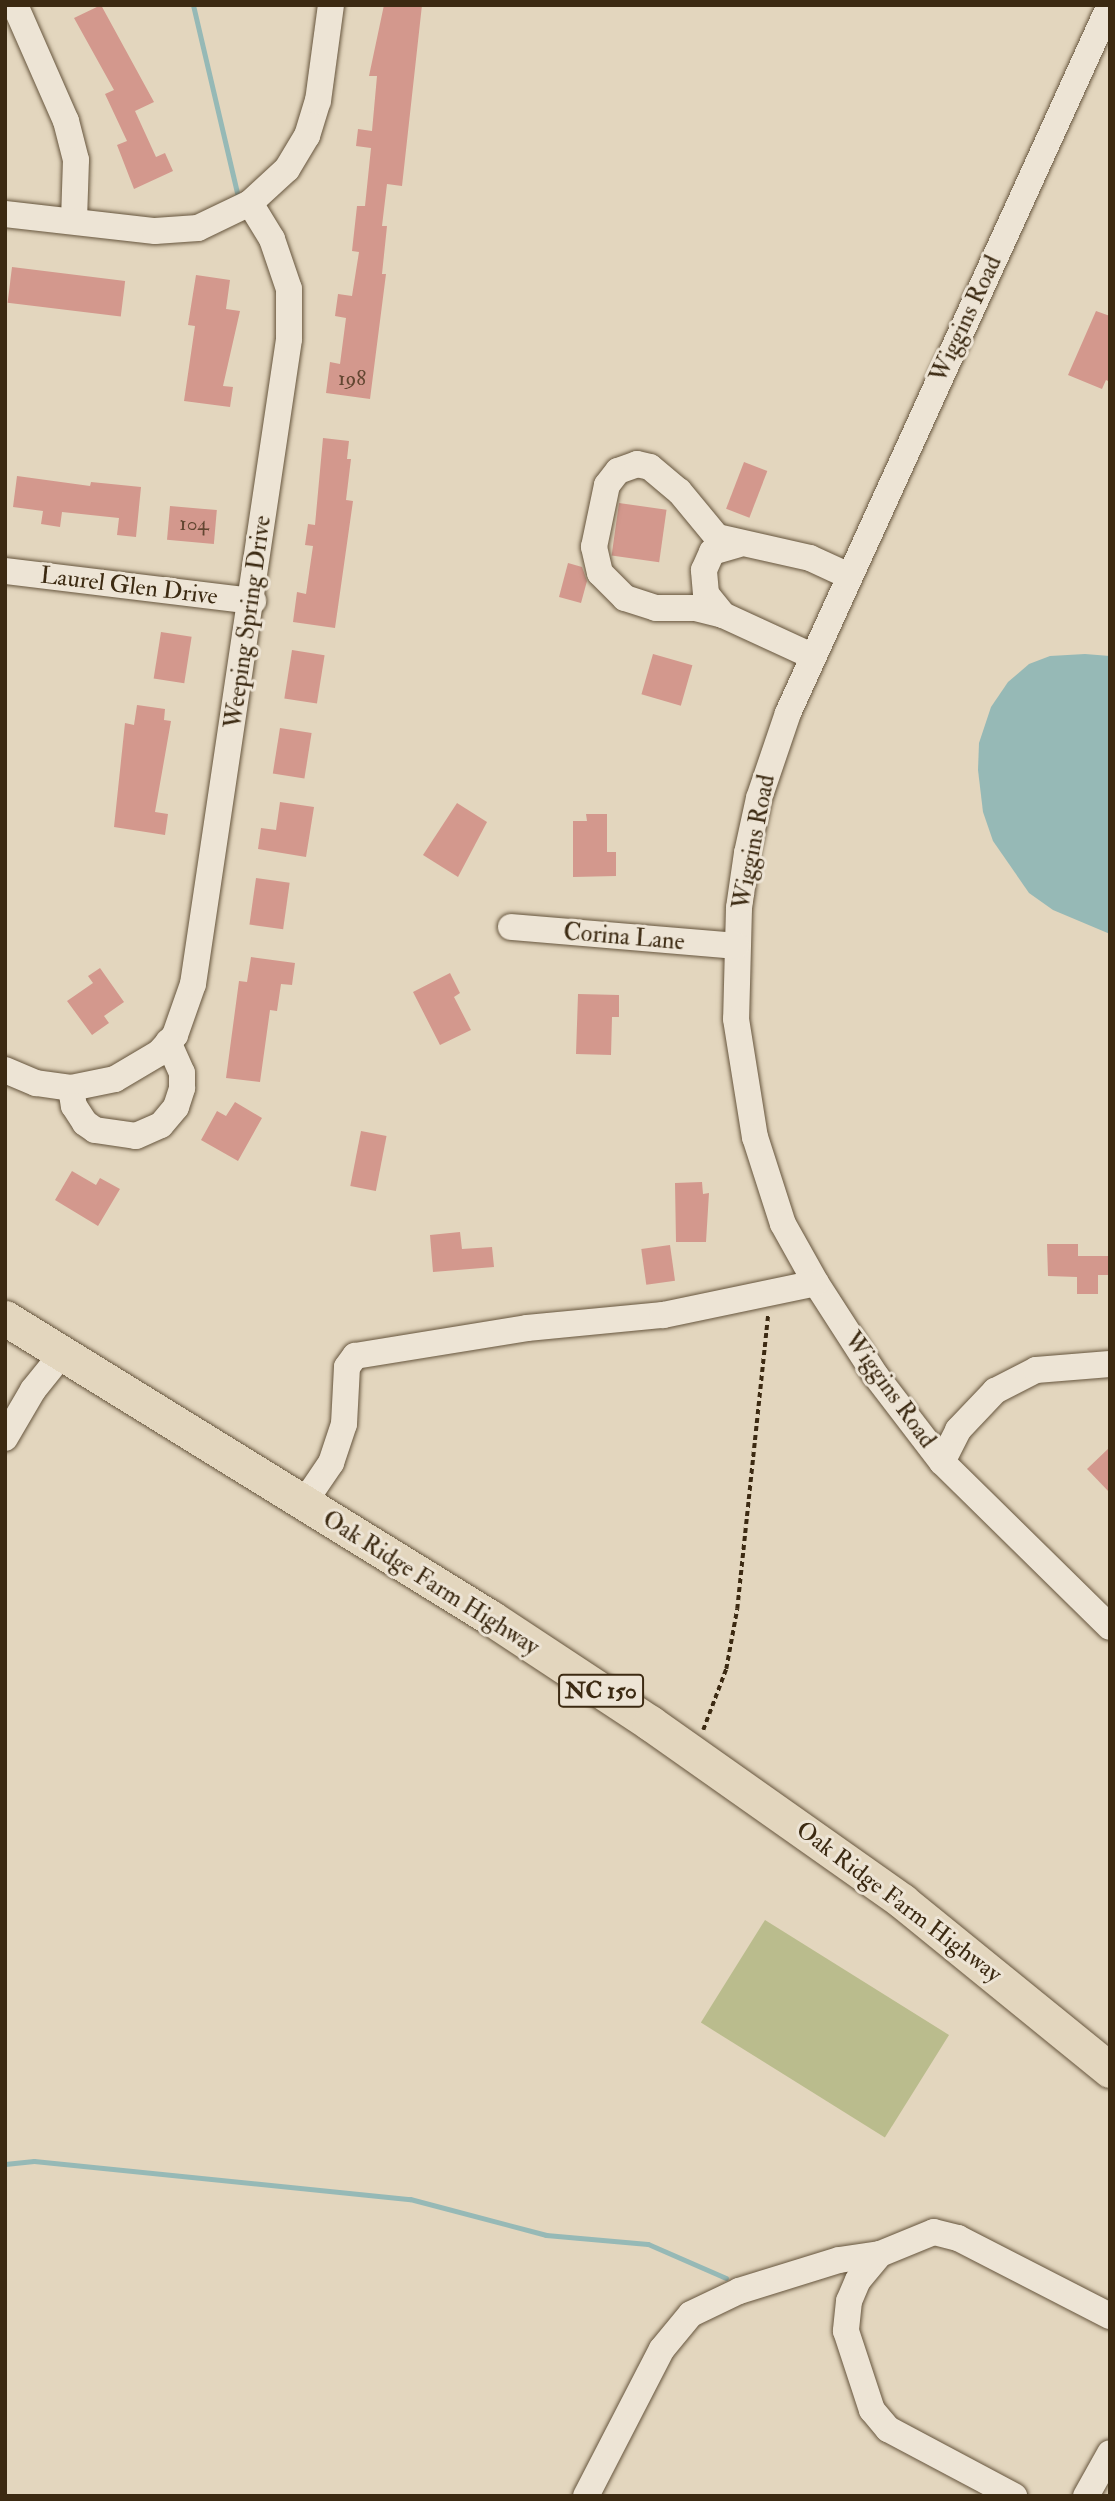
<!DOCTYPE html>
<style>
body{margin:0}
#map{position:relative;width:1115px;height:2501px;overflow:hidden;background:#e3d6be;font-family:"IM FELL Double Pica",serif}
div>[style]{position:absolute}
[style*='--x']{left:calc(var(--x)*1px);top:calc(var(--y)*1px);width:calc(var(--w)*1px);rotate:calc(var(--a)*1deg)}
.green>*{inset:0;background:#babc8d;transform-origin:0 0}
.water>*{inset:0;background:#96b9b6}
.stream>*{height:5px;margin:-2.5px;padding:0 2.5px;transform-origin:2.5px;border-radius:2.5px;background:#96b9b6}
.building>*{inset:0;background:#d3988d;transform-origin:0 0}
.path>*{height:3.5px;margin-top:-1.75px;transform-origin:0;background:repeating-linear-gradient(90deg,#3c2a12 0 5px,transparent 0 8.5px)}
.roads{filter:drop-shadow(0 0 2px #66553d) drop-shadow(0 0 2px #66553d)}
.minor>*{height:26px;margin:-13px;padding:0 13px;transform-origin:13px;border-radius:13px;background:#ede4d5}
.major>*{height:35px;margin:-17.5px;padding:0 17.5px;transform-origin:17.5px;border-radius:17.5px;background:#e3d6be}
span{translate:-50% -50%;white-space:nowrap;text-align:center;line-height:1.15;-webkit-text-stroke:6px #ede4d5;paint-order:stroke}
.number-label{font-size:21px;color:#624631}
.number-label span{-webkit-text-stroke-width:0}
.shield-label span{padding:2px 5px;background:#ede4d5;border:2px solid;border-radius:5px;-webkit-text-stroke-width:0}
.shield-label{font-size:23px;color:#3c2a12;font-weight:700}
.street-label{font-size:24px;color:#3c2a12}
.frame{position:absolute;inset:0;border:7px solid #3c2a12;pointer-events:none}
</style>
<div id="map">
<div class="green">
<div style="left:765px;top:1920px;width:217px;height:121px;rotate:32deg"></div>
</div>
<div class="water">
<div style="clip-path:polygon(1085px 654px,1110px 656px,1110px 934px,1053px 910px,1029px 893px,993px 841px,983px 812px,978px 770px,979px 743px,991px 707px,1008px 682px,1029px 664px,1050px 656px)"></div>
</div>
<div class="stream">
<div style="--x:193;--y:5;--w:201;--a:76.8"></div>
<div style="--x:5;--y:2164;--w:29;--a:-6"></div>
<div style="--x:34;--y:2161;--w:378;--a:5.8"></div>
<div style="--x:410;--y:2199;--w:141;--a:14.8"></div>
<div style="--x:546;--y:2235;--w:102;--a:5"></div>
<div style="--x:648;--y:2244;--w:85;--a:23.6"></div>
</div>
<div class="building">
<div style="clip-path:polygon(101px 5px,154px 102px,135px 111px,156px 157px,165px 153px,173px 171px,134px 189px,117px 145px,127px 141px,105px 94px,114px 90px,74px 18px)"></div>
<div style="clip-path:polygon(384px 5px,422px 5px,402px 186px,387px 184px,382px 226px,387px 226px,382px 274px,386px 274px,370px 399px,326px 393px,330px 362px,340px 364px,346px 318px,335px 316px,338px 294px,352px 296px,359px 252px,352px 251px,357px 206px,365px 206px,371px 148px,356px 146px,358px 129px,372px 131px,377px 76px,369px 76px)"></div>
<div style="left:12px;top:267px;width:114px;height:36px;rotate:7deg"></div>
<div style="clip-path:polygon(196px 275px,230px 280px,226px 309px,240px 311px,223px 386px,233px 387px,230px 407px,184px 401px,195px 326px,188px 325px)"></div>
<div style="clip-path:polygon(1096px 311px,1110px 316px,1110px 382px,1106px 380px,1102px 389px,1068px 375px)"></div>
<div style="clip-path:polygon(323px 438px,349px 441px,347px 459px,351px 459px,346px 500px,353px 501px,335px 628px,293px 622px,297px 592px,306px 594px,313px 546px,305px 545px,308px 524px,315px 525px)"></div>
<div style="left:744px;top:462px;width:25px;height:50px;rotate:21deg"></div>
<div style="clip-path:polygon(17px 476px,90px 486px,91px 482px,141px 487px,136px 537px,117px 535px,119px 518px,62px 512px,60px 527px,41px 524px,43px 511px,13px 507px)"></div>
<div style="left:619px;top:503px;width:48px;height:53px;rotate:8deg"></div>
<div style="left:170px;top:506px;width:47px;height:34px;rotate:5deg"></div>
<div style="clip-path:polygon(568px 563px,582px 567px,587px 581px,581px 603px,559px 597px)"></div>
<div style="left:161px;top:632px;width:31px;height:47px;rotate:9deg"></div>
<div style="left:292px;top:650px;width:33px;height:49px;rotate:9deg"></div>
<div style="left:653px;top:654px;width:41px;height:42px;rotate:16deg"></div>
<div style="clip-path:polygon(137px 705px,165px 709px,164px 720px,171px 721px,155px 812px,168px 814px,165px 835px,114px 827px,125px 723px,134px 725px)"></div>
<div style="left:280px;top:728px;width:32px;height:46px;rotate:9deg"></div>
<div style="clip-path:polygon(280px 802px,314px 807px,306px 857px,258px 849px,261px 828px,276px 830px)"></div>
<div style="clip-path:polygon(457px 803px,487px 822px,458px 877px,423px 855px)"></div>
<div style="clip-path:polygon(586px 814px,607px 814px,607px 852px,616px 852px,616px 876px,573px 877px,573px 821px,587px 821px)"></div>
<div style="left:256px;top:878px;width:34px;height:47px;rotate:8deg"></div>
<div style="clip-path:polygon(251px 957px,295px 963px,292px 985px,281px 984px,277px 1011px,270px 1010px,260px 1082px,226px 1078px,239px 981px,247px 982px)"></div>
<div style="clip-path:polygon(100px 968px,124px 1002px,104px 1016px,109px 1023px,92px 1035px,67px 1001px,93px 983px,88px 976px)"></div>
<div style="clip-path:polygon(450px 973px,460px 993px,454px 997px,471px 1030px,440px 1045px,413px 992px)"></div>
<div style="clip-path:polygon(578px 994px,619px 995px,619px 1017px,612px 1017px,611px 1055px,576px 1054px)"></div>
<div style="clip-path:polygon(235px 1102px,262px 1118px,238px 1161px,201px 1140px,217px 1111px,226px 1116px)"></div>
<div style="left:361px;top:1131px;width:26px;height:56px;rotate:11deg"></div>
<div style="clip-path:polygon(72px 1171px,96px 1185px,100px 1178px,120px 1189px,98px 1226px,55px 1200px)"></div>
<div style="clip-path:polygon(702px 1182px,703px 1194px,709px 1193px,706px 1242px,676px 1242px,675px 1183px)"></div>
<div style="clip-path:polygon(460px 1232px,462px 1249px,492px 1247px,494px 1267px,433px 1272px,430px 1235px)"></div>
<div style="clip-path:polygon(1047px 1244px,1078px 1244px,1078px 1256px,1108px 1256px,1108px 1275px,1098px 1275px,1098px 1294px,1077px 1294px,1077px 1277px,1048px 1276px)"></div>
<div style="left:670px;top:1245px;width:36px;height:29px;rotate:82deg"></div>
<div style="clip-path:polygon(1110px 1447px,1110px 1493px,1087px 1469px)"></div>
</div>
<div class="path">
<div style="--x:703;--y:1730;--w:65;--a:-69.3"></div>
<div style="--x:726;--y:1669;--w:61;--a:-79.6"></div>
<div style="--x:737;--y:1609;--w:297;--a:-84"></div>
</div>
<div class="roads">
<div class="minor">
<div style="--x:15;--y:5;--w:127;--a:66.3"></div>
<div style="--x:66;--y:121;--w:40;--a:75.6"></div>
<div style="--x:76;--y:160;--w:61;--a:91.9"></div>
<div style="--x:1110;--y:5;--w:778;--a:114.46"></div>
<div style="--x:788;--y:713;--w:90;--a:108.8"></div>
<div style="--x:759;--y:798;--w:56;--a:102.3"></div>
<div style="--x:747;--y:853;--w:56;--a:98.3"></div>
<div style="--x:739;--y:908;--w:111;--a:91.5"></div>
<div style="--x:736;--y:1019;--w:120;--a:80.9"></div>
<div style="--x:755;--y:1137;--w:91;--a:72.2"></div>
<div style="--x:783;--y:1224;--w:68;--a:60.8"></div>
<div style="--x:816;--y:1283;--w:111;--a:57.2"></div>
<div style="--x:876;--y:1376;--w:108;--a:52.5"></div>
<div style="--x:942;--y:1462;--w:235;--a:44.5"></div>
<div style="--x:5;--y:214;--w:151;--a:6.5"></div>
<div style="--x:155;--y:231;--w:43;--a:-4"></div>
<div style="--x:198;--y:228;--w:58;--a:-25.7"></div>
<div style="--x:250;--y:203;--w:50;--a:-42.6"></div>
<div style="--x:287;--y:169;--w:39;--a:-59"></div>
<div style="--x:307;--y:136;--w:37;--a:-73"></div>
<div style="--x:318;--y:101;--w:97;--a:-82.3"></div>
<div style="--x:5;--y:571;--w:250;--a:6.9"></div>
<div style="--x:723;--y:615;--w:27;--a:-129"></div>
<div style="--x:706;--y:594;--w:24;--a:-95"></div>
<div style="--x:704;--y:570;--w:20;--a:-66"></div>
<div style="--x:712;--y:552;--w:26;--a:-16"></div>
<div style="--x:812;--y:656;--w:98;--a:-155.3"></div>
<div style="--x:723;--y:615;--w:29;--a:-166"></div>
<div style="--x:695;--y:608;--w:39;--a:180"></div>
<div style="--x:656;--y:608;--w:33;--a:-162"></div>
<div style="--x:625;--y:598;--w:35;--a:-135"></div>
<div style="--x:600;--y:573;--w:27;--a:-103"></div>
<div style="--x:594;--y:547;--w:63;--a:-78.2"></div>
<div style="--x:607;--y:485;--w:18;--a:-52"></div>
<div style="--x:618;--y:471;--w:20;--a:-20"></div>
<div style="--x:637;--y:464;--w:13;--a:13"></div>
<div style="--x:650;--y:467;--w:38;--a:40"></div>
<div style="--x:679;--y:491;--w:60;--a:50.4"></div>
<div style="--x:717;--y:537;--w:95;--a:12.7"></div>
<div style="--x:810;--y:558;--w:41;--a:24.7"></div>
<div style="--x:511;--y:927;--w:226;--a:4.8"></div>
<div style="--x:5;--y:1070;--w:34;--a:23"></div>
<div style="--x:36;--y:1083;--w:35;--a:8"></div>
<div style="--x:71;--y:1088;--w:45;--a:-11.6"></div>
<div style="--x:115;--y:1079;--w:51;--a:-30.6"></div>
<div style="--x:159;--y:1053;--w:24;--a:-48"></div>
<div style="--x:175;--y:1035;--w:54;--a:-70.6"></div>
<div style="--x:193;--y:984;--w:652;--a:-81.53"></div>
<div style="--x:289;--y:339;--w:50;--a:-90"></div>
<div style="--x:289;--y:289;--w:53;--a:-108.8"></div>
<div style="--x:272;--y:239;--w:42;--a:-121.4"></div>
<div style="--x:71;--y:1088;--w:18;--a:81"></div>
<div style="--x:74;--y:1106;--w:20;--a:57"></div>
<div style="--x:85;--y:1123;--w:12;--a:35"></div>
<div style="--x:95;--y:1130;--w:41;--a:8.3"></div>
<div style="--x:136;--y:1136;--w:27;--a:-24"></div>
<div style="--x:161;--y:1125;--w:23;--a:-50"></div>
<div style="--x:176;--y:1107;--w:20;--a:-72"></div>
<div style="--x:182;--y:1088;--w:15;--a:-90"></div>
<div style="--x:182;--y:1073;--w:34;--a:-114"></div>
<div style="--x:5;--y:1438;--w:56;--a:-59.7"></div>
<div style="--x:33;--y:1390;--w:46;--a:-51.1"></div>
<div style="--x:942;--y:1462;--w:36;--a:-63"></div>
<div style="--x:958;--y:1430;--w:54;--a:-46.5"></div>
<div style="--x:995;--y:1391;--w:46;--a:-27.1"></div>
<div style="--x:1036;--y:1370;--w:74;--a:-4.6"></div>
<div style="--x:303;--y:1504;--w:50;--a:-55.7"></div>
<div style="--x:331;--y:1463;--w:41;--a:-71.6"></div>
<div style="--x:344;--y:1424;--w:57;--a:-87"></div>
<div style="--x:347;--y:1367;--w:14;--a:-54"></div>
<div style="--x:355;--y:1356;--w:174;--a:-9.2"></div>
<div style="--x:527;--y:1328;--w:137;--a:-5.5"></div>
<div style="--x:663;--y:1315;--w:156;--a:-11.8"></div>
<div style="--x:880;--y:2254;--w:34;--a:130"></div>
<div style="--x:858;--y:2280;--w:23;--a:113"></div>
<div style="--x:849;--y:2301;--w:30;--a:96"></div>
<div style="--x:846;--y:2331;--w:83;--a:71.8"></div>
<div style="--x:872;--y:2410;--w:25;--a:50"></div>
<div style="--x:888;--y:2429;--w:143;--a:28"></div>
<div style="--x:586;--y:2496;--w:165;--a:-62.7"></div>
<div style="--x:662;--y:2349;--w:45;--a:-50.4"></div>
<div style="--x:691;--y:2314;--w:53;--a:-25.6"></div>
<div style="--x:739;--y:2291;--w:105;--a:-17.2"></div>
<div style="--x:839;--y:2260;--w:41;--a:-8.3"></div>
<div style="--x:880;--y:2254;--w:58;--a:-22.2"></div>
<div style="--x:934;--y:2232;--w:25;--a:14"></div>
<div style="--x:958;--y:2238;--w:171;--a:27.2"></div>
<div style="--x:1086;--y:2496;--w:49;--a:-60.8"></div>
</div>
<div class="major">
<div style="--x:5;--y:1318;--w:571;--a:31.69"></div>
<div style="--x:491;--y:1618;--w:191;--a:33.4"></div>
<div style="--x:650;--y:1723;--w:309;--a:35.2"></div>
<div style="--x:902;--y:1901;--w:268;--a:39.1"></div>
</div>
</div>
<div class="number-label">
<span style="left:352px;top:379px">198</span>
<span style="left:194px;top:524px">104</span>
</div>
<div class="shield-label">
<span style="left:601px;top:1691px">NC 150</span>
</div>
<div class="street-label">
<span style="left:966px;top:319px;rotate:-65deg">Wiggins Road</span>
<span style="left:129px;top:586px;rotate:7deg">Laurel Glen Drive</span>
<span style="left:248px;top:622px;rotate:-82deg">Weeping Spring Drive</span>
<span style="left:754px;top:842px;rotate:-79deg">Wiggins Road</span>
<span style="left:624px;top:937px;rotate:5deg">Corina Lane</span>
<span style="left:890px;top:1390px;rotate:54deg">Wiggins Road</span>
<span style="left:431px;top:1583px;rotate:32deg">Oak Ridge Farm Highway</span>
<span style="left:899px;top:1902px;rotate:37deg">Oak Ridge Farm Highway</span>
</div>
<div class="frame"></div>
</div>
